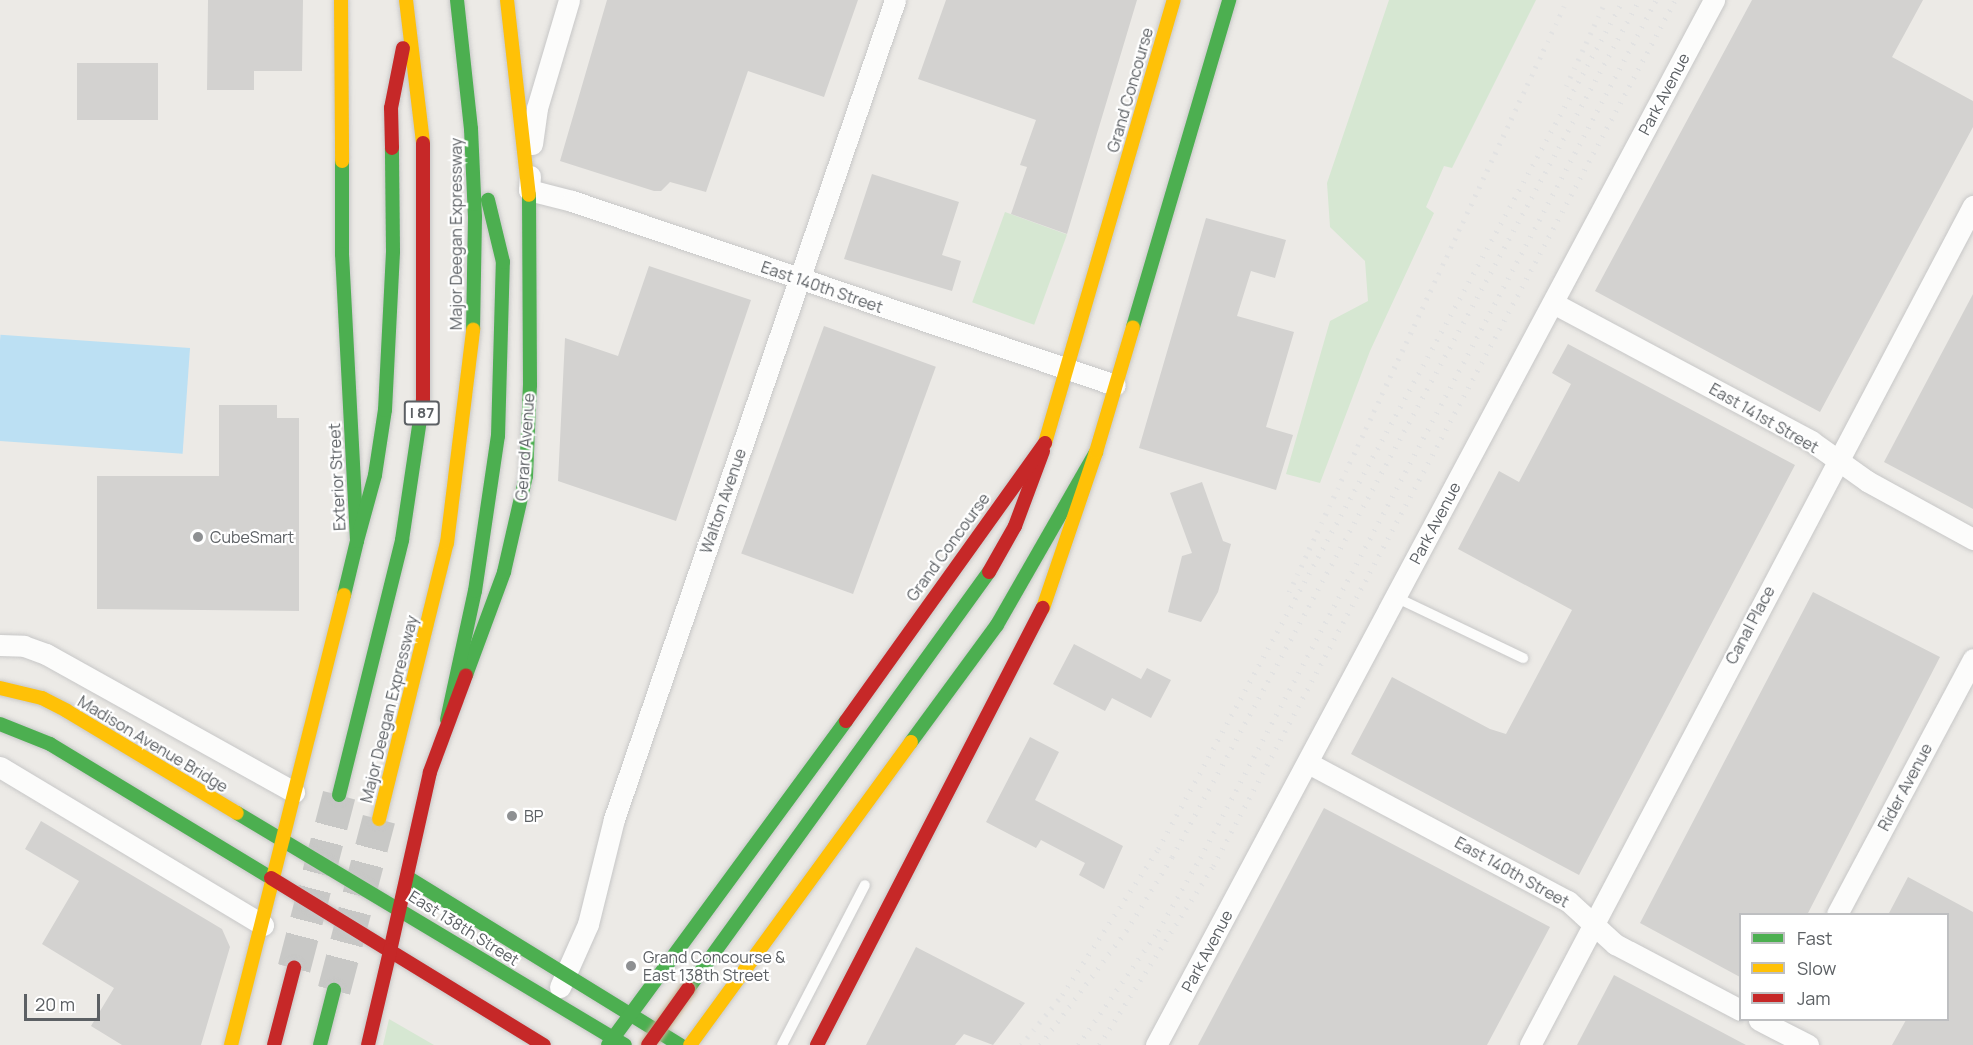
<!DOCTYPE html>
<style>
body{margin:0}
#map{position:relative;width:1973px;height:1045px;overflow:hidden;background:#eceae6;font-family:Manrope,sans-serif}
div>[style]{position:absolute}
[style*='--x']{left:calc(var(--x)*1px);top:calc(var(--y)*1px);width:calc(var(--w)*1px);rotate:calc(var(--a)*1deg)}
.green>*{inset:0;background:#d6e7d2;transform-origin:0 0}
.water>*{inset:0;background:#bce0f3;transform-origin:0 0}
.building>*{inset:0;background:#d3d2d0;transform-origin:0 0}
.highway-tunnel>*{height:33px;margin-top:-16.5px;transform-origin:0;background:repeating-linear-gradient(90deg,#c8c8c6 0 33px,transparent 0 49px)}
.roads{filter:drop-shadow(0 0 2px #c7c7c7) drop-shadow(0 0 2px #c7c7c7)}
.lane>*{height:10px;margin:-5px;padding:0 5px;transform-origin:5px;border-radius:5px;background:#fcfcfb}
.street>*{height:21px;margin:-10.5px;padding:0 10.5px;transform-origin:10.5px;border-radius:10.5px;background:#fcfcfb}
.fast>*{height:14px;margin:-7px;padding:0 7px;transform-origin:7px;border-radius:7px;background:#4caf50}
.slow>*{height:14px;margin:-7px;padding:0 7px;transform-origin:7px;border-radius:7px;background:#ffc107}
.jam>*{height:14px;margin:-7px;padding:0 7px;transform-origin:7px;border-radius:7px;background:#c62828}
.rail>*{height:4.5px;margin-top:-2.25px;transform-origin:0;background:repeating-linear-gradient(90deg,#e2e2e2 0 1.5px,transparent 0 9.5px)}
.bridges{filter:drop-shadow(0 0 2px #c1b095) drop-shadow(0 0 2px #c1b095)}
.jam-bridge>*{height:14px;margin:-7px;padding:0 7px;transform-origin:7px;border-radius:7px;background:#c62828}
.dots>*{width:16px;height:16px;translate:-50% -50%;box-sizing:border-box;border:3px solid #fff;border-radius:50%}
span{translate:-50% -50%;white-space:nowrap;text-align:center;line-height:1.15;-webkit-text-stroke:4.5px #fff;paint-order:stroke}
.shield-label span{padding:2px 4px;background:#fff;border:2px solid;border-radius:4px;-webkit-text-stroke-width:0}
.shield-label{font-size:15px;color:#5c6064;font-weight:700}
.street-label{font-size:16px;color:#5c6064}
.poi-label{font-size:16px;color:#5c6064}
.left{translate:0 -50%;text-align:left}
.legend{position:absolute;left:1739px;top:913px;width:210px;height:108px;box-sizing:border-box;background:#fff;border:2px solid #bebfc1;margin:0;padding:8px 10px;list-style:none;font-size:18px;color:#5c6064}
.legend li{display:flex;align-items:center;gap:12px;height:30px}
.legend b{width:30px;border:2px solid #bebfc1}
.scale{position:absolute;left:24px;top:994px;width:76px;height:27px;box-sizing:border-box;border:3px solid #5c6064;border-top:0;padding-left:8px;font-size:18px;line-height:21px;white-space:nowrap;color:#5c6064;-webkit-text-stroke:4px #fff;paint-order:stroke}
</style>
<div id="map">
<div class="green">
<div style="clip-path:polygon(1389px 0,1536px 0,1452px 168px,1444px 166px,1426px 207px,1434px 213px,1370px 351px,1320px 483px,1286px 474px,1330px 321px,1368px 301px,1365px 261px,1330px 227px,1327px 183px)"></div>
<div style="left:1005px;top:212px;width:66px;height:96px;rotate:20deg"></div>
<div style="clip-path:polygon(389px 1019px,434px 1045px,383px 1045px)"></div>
</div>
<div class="water">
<div style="left:190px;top:348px;width:106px;height:190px;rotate:94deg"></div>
</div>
<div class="building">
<div style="clip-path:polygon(208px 0,303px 0,302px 71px,254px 71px,254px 90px,207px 90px)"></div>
<div style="clip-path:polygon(607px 0,858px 0,824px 97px,748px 71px,706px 192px,670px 182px,661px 191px,654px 191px,560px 161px)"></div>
<div style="clip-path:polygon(946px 0,1137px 0,1067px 234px,1011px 214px,1027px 167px,1020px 165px,1036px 120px,918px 79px)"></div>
<div style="clip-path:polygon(1752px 0,1923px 0,1892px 57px,1973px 101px,1973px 127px,1820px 412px,1595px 291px)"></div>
<div style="left:77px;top:63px;width:81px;height:57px"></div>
<div style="clip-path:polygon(872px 174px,959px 202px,942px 255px,961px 261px,952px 291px,844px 259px)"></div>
<div style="clip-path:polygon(1206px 218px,1286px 240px,1275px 278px,1251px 271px,1237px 316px,1294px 332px,1266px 427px,1293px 435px,1276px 490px,1139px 448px)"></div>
<div style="clip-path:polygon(649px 266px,751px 300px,676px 521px,558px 481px,565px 338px,618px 356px)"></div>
<div style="clip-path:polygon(1973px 294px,1973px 509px,1884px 462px)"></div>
<div style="left:824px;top:326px;width:119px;height:242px;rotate:20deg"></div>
<div style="clip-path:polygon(1568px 344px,1795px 465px,1579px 875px,1351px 754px,1392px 677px,1490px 729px,1506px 734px,1572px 610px,1458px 549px,1499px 471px,1519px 482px,1571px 384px,1552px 373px)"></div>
<div style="clip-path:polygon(219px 405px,277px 405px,277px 418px,299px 418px,299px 611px,97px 609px,97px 476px,219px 476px)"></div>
<div style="clip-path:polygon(1202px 482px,1223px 541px,1231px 544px,1218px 592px,1201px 622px,1168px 612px,1182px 556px,1192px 553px,1170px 493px)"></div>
<div style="clip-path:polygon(1813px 592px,1940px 657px,1807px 915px,1740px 915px,1740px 977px,1640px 923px)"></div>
<div style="clip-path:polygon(1074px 644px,1141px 679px,1147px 668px,1171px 680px,1151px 718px,1112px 698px,1105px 711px,1053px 684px)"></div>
<div style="clip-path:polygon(1030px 737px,1059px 752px,1035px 800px,1123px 846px,1104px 889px,1079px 875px,1085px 863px,1041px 840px,1036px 848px,986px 822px)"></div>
<div style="clip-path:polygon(1324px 808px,1550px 927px,1487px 1045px,1198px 1045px)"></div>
<div style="clip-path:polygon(41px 821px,222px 929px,230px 947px,201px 1045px,122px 1045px,91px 1026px,114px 988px,42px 944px,79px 881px,25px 849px)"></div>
<div style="clip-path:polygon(1908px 877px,1973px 912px,1973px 1045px,1892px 1045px,1906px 1020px,1947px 1020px,1947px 915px,1888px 915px)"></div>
<div style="clip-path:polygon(916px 947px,1025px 1003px,993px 1045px,964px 1034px,955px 1045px,866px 1045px)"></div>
<div style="clip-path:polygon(1614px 975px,1746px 1045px,1577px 1045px)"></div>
</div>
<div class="highway-tunnel">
<div style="--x:294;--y:968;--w:179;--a:-75.4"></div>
<div style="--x:334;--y:990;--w:177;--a:-75.3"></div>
</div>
<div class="roads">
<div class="lane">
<div style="--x:1395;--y:597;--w:142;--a:25.5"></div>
<div style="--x:782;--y:1045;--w:180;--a:-62.6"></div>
</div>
<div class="street">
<div style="--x:532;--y:144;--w:36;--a:-82"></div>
<div style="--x:537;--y:108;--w:113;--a:-73.5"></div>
<div style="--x:530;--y:176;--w:14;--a:94"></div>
<div style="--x:529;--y:190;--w:44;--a:14.3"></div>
<div style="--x:572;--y:201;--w:573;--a:18.72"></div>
<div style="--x:1553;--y:303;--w:293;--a:28.1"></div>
<div style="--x:1811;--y:441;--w:69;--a:35.5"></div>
<div style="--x:1867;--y:481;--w:121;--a:28.7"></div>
<div style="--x:0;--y:645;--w:24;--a:2"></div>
<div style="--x:24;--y:646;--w:23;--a:20"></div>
<div style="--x:46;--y:654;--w:284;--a:29.1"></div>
<div style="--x:1308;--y:763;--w:294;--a:28"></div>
<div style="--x:1568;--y:901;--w:64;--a:42.5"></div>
<div style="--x:1615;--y:944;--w:141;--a:27.8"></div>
<div style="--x:0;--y:767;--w:307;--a:31"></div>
<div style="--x:1837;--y:914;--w:289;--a:-61.9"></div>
<div style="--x:560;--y:987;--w:69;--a:-66"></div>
<div style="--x:588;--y:924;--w:108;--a:-76.1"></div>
<div style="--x:614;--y:819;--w:866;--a:-71.06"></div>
<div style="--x:1759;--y:1020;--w:55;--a:27"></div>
<div style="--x:1156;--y:1045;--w:1185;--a:-61.9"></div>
<div style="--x:1530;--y:1045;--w:949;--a:-62.17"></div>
</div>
<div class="fast">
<div style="--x:457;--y:0;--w:130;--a:83.8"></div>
<div style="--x:471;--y:129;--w:88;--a:87.4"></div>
<div style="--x:475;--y:217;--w:113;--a:91"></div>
<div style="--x:342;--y:161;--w:93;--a:90"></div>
<div style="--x:342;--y:254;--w:287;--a:87"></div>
<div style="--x:357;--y:541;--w:56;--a:103.5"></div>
<div style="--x:1133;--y:327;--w:341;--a:-73.6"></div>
<div style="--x:357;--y:541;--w:68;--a:-74.7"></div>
<div style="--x:375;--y:475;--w:66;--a:-81.3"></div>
<div style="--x:385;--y:410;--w:159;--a:-87.1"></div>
<div style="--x:393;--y:251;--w:103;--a:-90.6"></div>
<div style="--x:466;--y:675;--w:110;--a:-69.7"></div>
<div style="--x:504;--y:572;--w:98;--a:-77.1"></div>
<div style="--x:526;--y:476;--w:91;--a:-87.5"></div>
<div style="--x:530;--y:385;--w:190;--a:-90.3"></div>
<div style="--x:447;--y:720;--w:132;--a:-77.8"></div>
<div style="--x:475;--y:591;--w:157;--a:-81.6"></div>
<div style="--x:498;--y:436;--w:174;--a:-88.4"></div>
<div style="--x:503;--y:262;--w:64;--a:-103.6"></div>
<div style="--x:0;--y:724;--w:54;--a:21.8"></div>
<div style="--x:50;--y:744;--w:258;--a:31.2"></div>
<div style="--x:911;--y:742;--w:145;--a:-53.7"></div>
<div style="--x:997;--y:625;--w:199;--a:-60.2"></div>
<div style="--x:339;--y:795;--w:263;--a:-76.1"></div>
<div style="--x:402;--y:540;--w:142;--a:-81.5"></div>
<div style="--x:237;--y:813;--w:452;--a:30.9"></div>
<div style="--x:407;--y:877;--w:321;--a:31.6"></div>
<div style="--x:688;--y:989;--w:514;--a:-54.18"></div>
<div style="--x:320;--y:1045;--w:57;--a:-75.7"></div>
<div style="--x:608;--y:1045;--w:402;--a:-53.7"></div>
</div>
<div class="slow">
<div style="--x:341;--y:0;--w:161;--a:89.6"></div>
<div style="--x:406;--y:0;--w:144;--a:83.2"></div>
<div style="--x:507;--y:0;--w:196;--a:83.6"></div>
<div style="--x:1045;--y:443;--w:461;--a:-73.8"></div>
<div style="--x:1043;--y:608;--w:165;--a:-71.2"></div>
<div style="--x:1096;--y:452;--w:130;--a:-73.5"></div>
<div style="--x:0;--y:688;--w:43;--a:13.4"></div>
<div style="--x:42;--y:698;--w:28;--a:27"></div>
<div style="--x:67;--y:711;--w:198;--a:31"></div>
<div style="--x:379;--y:819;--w:284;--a:-76.2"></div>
<div style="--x:447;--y:543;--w:215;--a:-83"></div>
<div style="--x:231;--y:1045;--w:464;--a:-75.9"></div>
<div style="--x:690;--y:1045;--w:375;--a:-53.9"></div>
</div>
<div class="jam">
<div style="--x:423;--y:143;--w:257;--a:90"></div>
<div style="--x:392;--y:148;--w:40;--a:-91.4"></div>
<div style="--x:391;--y:108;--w:61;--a:-78.7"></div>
<div style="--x:989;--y:572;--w:53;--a:-60.5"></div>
<div style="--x:1015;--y:526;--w:80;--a:-69.5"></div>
<div style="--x:846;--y:721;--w:342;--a:-54.4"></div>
<div style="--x:271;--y:878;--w:320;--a:31.5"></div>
<div style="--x:390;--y:951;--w:183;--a:-77.4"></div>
<div style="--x:430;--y:772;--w:103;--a:-69.6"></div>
<div style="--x:274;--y:1045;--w:80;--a:-75.4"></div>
<div style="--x:368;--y:1045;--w:97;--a:-76.8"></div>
<div style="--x:817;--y:1045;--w:492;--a:-62.7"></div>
</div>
</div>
<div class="rail">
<div style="--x:1566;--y:86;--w:95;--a:-65.1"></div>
<div style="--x:1289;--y:592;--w:654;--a:-64.85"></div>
<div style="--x:1021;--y:1045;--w:65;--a:-50.6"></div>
<div style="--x:1062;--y:995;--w:175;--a:-56.7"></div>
<div style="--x:1158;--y:849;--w:968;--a:-61.29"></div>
<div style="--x:1040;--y:1045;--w:143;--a:-53"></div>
<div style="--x:1126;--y:931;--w:87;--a:-58.1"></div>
<div style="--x:1172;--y:857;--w:976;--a:-61.41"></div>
<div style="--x:1078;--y:1045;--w:139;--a:-54.9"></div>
<div style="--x:1158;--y:931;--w:84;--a:-60.1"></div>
<div style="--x:1200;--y:858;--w:972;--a:-62.01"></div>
<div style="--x:1099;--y:1045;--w:212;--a:-57.5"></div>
<div style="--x:1213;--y:866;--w:982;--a:-61.92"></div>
</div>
<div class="bridges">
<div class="jam-bridge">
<div style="--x:648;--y:1045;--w:69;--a:-54.5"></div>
</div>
</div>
<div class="dots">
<div style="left:198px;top:537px;background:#8e9092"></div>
<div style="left:512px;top:816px;background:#8e9092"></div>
<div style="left:631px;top:966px;background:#8e9092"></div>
</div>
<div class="shield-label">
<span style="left:422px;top:413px">I 87</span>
</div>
<div class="street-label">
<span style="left:1130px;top:90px;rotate:-74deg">Grand Concourse</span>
<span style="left:1664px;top:94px;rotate:-62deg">Park Avenue</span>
<span style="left:456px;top:234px;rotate:-90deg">Major Deegan Expressway</span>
<span style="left:822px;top:287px;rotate:19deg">East 140th Street</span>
<span style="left:1764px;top:418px;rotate:30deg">East 141st Street</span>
<span style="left:525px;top:447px;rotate:-86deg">Gerard Avenue</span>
<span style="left:337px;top:477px;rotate:-93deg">Exterior Street</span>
<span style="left:723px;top:501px;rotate:-71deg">Walton Avenue</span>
<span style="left:1435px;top:523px;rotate:-62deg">Park Avenue</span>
<span style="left:948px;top:547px;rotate:-54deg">Grand Concourse</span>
<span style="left:1750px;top:625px;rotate:-62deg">Canal Place</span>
<span style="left:389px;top:709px;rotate:-76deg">Major Deegan Expressway</span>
<span style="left:153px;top:744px;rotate:31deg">Madison Avenue Bridge</span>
<span style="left:1905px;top:787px;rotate:-62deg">Rider Avenue</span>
<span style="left:1512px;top:872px;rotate:29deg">East 140th Street</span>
<span style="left:464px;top:928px;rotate:32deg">East 138th Street</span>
<span style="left:1207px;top:951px;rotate:-62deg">Park Avenue</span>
</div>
<div class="poi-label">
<span class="left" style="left:210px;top:537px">CubeSmart</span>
<span class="left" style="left:524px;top:816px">BP</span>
<span class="left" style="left:643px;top:966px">Grand Concourse &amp;<br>East 138th Street</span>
</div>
<ul class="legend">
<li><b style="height:8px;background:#4caf50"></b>Fast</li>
<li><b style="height:8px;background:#ffc107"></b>Slow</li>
<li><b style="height:8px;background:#c62828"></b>Jam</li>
</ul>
<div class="scale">20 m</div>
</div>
